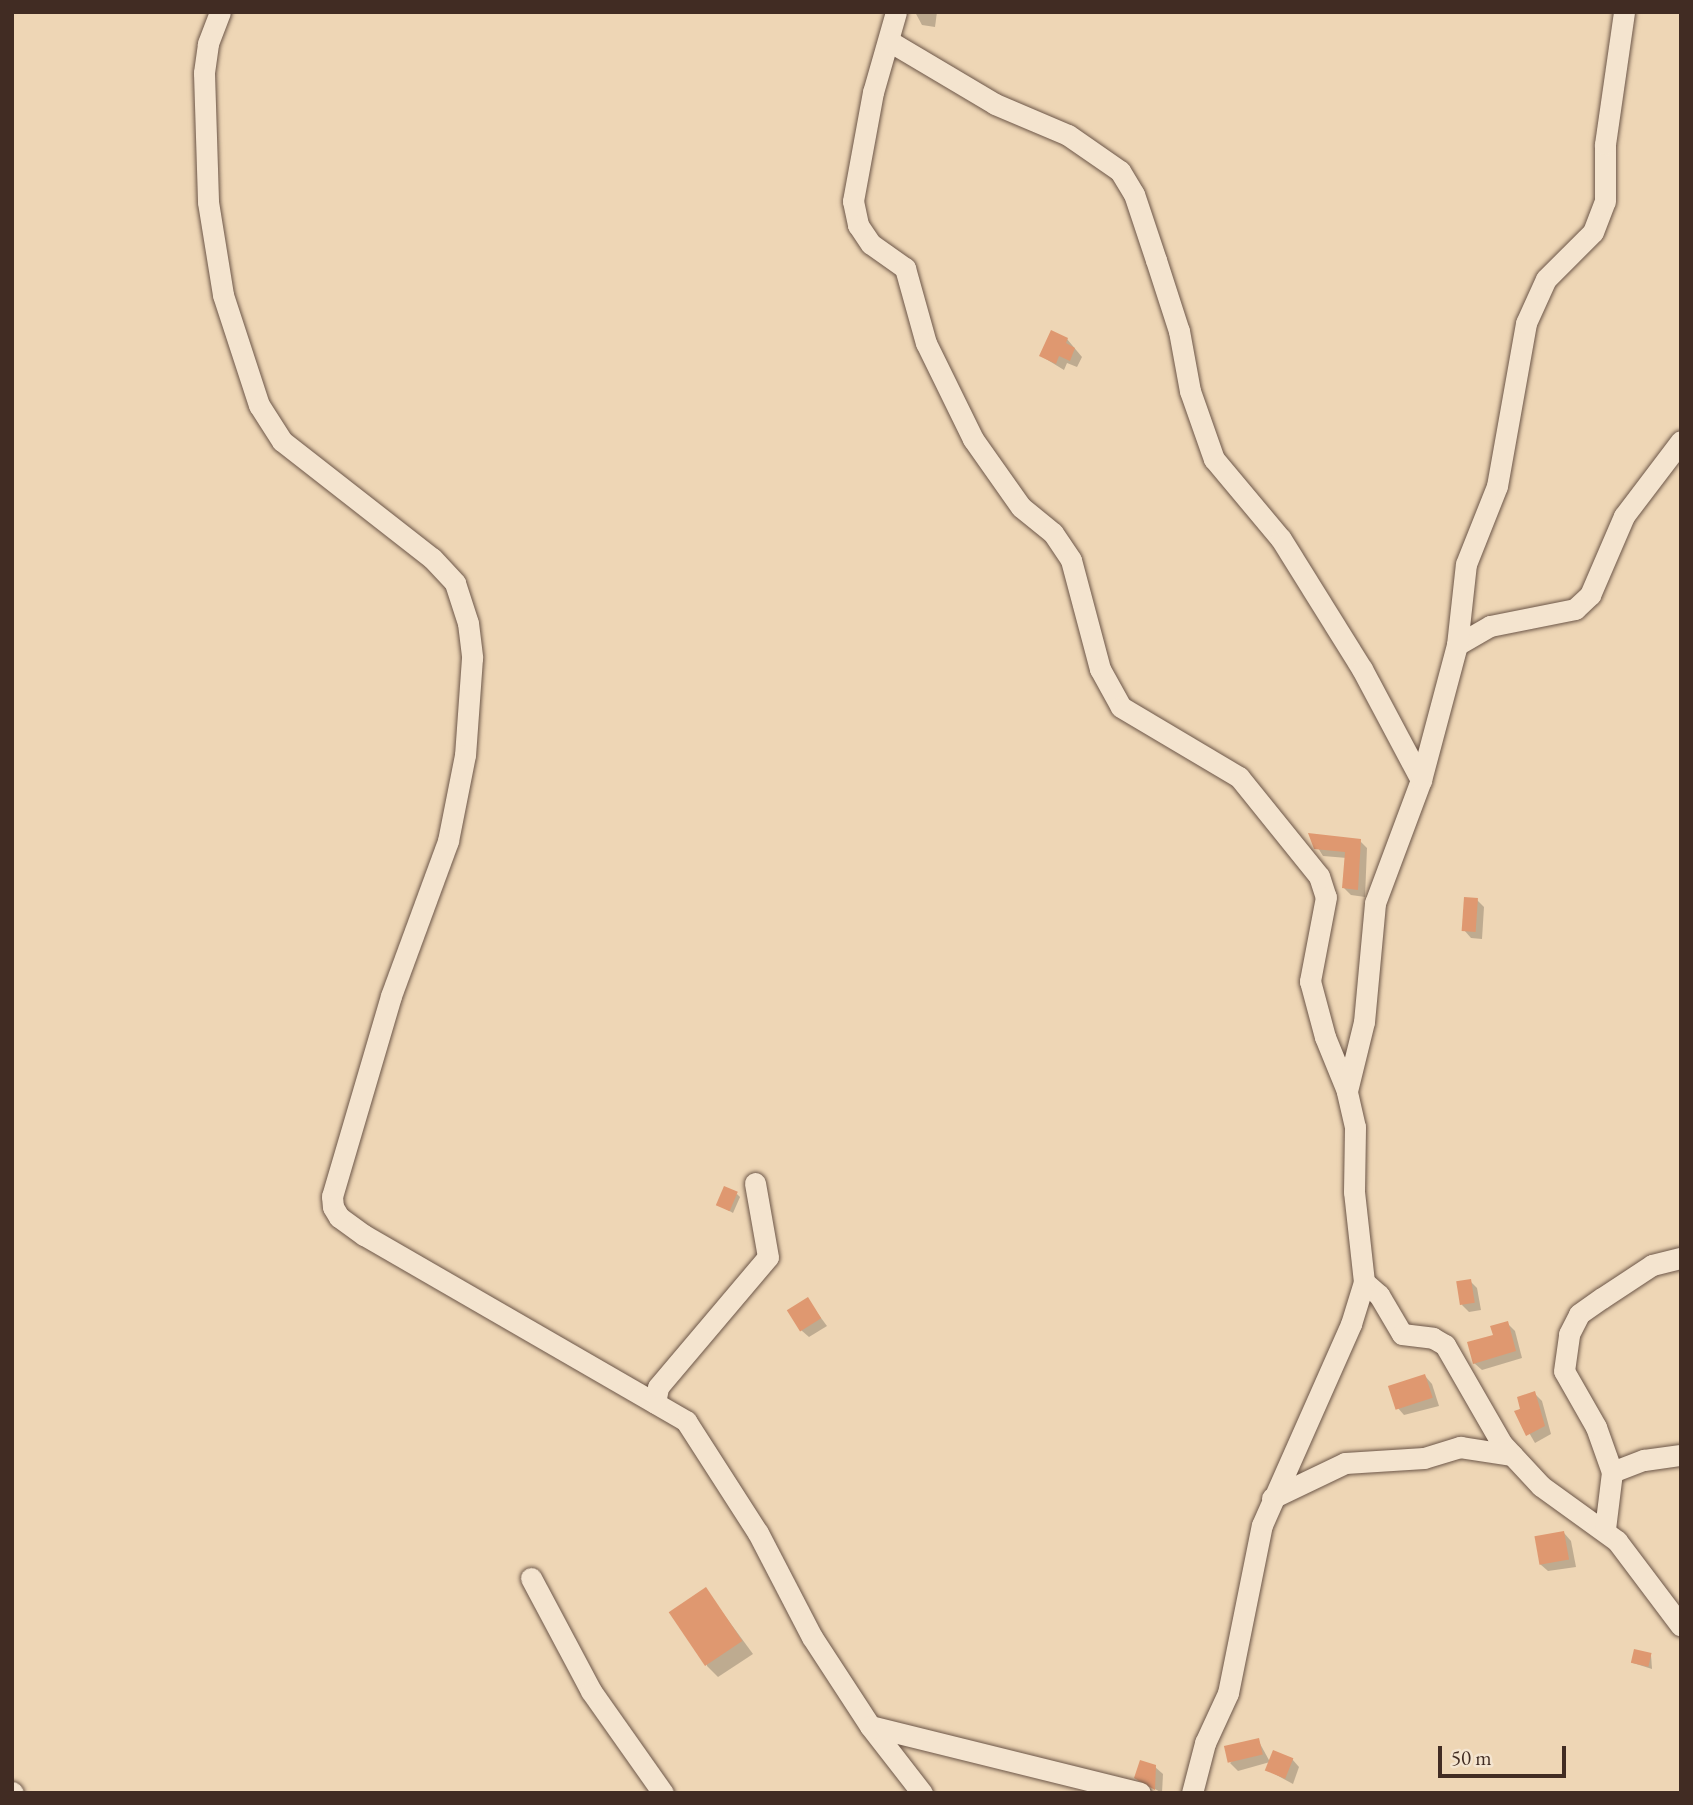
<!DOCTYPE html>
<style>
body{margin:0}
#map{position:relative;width:1693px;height:1805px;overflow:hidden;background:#eed6b5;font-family:"EB Garamond",serif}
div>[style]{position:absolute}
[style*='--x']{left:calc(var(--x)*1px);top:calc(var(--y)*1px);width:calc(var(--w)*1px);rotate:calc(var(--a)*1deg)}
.shadow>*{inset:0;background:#0003}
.building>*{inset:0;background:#df9870;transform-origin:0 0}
.roads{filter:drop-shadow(0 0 2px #6c5648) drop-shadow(0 0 2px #6c5648)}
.minor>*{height:21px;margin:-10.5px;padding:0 10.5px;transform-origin:10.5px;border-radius:10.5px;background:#f4e4cf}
span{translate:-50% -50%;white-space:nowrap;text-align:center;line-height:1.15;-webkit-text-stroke:5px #f4e4cf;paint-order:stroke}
.frame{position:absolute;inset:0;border:14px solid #412c23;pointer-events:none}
.scale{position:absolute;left:1438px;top:1746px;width:128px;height:32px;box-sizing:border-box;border:4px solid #412c23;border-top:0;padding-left:9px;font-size:21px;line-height:24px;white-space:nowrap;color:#412c23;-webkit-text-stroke:5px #f4e4cf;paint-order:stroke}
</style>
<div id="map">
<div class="shadow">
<div style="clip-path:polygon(915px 12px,937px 12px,935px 27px,922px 25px)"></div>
<div style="clip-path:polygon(1067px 339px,1082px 357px,1077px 367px,1067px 363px,1064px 370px,1041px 356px)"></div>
<div style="clip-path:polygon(1310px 835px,1360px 841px,1367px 848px,1365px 897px,1351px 895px,1344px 888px,1347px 858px,1323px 856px)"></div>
<div style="clip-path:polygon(1477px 900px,1484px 907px,1482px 939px,1471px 938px,1464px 930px)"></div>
<div style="clip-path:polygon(737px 1194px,740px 1197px,733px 1213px,717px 1204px)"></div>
<div style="clip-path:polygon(1470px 1281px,1477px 1288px,1481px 1310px,1469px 1312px,1462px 1305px)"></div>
<div style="clip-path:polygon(807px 1299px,827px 1326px,809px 1337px,801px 1330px)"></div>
<div style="clip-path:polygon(1507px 1323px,1515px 1331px,1522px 1358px,1482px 1370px,1474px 1363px)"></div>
<div style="clip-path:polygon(1425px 1376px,1432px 1384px,1439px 1406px,1404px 1415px,1397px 1407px)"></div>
<div style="clip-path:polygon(1534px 1393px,1542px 1401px,1551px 1434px,1535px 1443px,1517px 1412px)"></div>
<div style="clip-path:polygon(1564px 1533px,1571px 1541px,1576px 1567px,1548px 1571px,1540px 1564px)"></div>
<div style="clip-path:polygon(706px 1590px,753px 1654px,718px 1677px,707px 1666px)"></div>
<div style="clip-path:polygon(1651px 1655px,1652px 1669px,1633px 1663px)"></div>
<div style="clip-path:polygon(1258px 1740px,1270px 1762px,1238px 1771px,1230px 1763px)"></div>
<div style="clip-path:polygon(1292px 1759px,1299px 1767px,1293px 1784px,1267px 1770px)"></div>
<div style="clip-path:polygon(1155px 1767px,1163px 1774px,1162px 1793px,1136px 1778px)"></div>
</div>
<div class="building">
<div style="clip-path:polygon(1051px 330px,1068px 338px,1066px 343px,1075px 348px,1070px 361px,1059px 356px,1056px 364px,1039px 356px)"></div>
<div style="clip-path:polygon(1308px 833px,1361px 839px,1358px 890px,1342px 888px,1345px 852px,1314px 849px)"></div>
<div style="left:1464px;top:897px;width:14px;height:34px;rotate:4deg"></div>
<div style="left:724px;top:1186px;width:15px;height:21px;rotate:23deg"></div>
<div style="left:1471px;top:1279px;width:24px;height:15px;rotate:81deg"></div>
<div style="left:808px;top:1297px;width:25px;height:25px;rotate:58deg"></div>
<div style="clip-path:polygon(1508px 1321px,1516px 1351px,1473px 1364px,1467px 1342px,1493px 1335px,1490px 1326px)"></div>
<div style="left:1425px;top:1374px;width:25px;height:39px;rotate:72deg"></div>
<div style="clip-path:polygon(1535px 1391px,1545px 1426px,1526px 1436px,1514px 1411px,1520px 1409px,1517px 1397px)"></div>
<div style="left:1564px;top:1531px;width:29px;height:30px;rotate:80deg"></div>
<div style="left:706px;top:1587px;width:65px;height:45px;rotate:56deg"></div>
<div style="left:1634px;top:1649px;width:18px;height:14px;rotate:13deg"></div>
<div style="left:1259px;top:1738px;width:17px;height:36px;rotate:77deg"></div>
<div style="left:1273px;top:1750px;width:22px;height:22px;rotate:22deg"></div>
<div style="clip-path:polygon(1140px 1760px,1156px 1765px,1155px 1790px,1134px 1778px)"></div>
</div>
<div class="roads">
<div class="minor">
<div style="--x:220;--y:12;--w:34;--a:111"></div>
<div style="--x:208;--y:44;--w:29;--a:98"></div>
<div style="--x:204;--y:73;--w:129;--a:88.2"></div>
<div style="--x:208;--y:202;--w:94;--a:80.8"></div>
<div style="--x:223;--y:295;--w:116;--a:71.9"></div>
<div style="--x:259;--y:405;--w:43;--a:57.4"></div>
<div style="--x:282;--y:441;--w:190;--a:38"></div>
<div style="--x:432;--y:558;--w:34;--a:47"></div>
<div style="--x:455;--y:583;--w:42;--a:72"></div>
<div style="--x:468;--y:623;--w:35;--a:83"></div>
<div style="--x:472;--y:658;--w:97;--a:94.1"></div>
<div style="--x:465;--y:755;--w:88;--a:101.2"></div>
<div style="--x:448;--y:841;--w:165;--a:110.2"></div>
<div style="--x:391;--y:996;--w:209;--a:106.4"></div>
<div style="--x:332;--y:1196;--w:11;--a:85"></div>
<div style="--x:333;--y:1207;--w:12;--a:59"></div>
<div style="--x:339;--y:1217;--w:31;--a:36"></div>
<div style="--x:364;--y:1235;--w:372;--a:30"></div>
<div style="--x:686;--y:1421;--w:133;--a:57.3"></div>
<div style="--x:758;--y:1533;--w:117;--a:62.6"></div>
<div style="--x:812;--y:1637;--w:106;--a:56.9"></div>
<div style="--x:870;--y:1726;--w:85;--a:52.2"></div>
<div style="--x:896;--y:12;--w:83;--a:106"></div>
<div style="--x:873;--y:92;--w:111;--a:100.4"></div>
<div style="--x:853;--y:201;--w:25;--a:78"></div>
<div style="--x:858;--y:225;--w:23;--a:56"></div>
<div style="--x:871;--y:244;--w:42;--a:35.2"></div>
<div style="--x:905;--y:268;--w:78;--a:74.4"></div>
<div style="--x:926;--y:343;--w:107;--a:63.9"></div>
<div style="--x:973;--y:439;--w:83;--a:54.8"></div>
<div style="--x:1021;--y:507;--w:41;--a:39.1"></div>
<div style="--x:1053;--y:533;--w:32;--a:56"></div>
<div style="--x:1071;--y:560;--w:113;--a:75.1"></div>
<div style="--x:1100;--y:669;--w:43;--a:61.1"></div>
<div style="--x:1121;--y:707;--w:137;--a:30.7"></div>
<div style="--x:1239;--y:777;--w:127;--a:51.1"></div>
<div style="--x:1319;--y:876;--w:22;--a:72"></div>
<div style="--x:1326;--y:897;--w:86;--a:100.8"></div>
<div style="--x:1310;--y:981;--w:58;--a:75"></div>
<div style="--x:1325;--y:1037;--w:58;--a:67.8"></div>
<div style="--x:889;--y:41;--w:123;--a:30.7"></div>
<div style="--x:995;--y:104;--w:79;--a:23"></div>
<div style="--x:1068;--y:135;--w:63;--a:34.7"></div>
<div style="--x:1120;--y:171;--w:27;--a:59"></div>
<div style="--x:1134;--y:194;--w:70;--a:71.6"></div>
<div style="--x:1156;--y:260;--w:75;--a:72.1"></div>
<div style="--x:1179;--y:331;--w:61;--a:79.6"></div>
<div style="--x:1190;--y:391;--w:72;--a:70.6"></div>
<div style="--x:1214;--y:459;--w:104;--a:50.1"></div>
<div style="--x:1281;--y:539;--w:153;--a:58.1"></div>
<div style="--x:1362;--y:669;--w:126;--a:62"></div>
<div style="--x:1457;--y:645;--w:38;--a:-30"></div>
<div style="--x:1490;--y:626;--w:87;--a:-11.3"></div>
<div style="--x:1575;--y:609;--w:21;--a:-43"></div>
<div style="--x:1590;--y:595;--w:86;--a:-66.7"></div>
<div style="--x:1624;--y:516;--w:94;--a:-52.8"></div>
<div style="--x:1364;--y:1282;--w:20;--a:41"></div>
<div style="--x:1379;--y:1295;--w:45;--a:59.5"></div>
<div style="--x:1402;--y:1334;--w:31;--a:7"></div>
<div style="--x:1433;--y:1338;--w:14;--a:30"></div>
<div style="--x:1445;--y:1345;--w:114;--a:60.1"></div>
<div style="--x:1502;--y:1444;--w:57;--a:47.1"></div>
<div style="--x:1541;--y:1486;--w:94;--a:35.9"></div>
<div style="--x:1617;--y:1541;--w:106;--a:53"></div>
<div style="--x:655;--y:1403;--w:16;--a:-79"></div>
<div style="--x:658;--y:1387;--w:170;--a:-49.8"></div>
<div style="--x:768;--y:1257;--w:75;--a:-100"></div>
<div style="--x:1612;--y:1472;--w:48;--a:-109.6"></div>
<div style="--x:1596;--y:1427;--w:64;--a:-119.7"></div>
<div style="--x:1564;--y:1371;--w:37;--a:-82"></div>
<div style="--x:1569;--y:1334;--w:22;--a:-63"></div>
<div style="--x:1579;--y:1314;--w:28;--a:-35"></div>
<div style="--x:1602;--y:1298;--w:60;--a:-33.4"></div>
<div style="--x:1652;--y:1265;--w:30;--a:-14"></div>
<div style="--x:1272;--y:1498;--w:81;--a:-25.6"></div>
<div style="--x:1345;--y:1463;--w:79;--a:-3.6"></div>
<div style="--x:1424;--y:1458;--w:38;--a:-17"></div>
<div style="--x:1460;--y:1447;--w:53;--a:8.7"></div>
<div style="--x:1605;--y:1529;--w:57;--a:-83"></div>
<div style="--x:1612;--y:1472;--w:34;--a:-21"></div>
<div style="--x:1644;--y:1460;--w:37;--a:-8"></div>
<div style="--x:531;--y:1578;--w:128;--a:62"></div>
<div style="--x:591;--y:1691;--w:125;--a:54.8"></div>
<div style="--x:870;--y:1726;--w:278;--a:13.9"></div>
<div style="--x:12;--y:1792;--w:1;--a:45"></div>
<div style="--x:1192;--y:1793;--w:52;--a:-75.4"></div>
<div style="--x:1205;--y:1743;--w:55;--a:-65.3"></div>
<div style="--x:1228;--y:1693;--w:171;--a:-78.6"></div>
<div style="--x:1262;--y:1525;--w:220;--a:-66.1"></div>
<div style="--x:1351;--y:1324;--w:44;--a:-72.8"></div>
<div style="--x:1364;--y:1282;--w:91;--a:-96.3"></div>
<div style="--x:1354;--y:1192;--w:65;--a:-89.1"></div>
<div style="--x:1355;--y:1127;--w:37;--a:-103"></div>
<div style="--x:1347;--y:1091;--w:71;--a:-76.2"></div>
<div style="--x:1364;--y:1022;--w:120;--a:-84.7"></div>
<div style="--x:1375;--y:903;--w:131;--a:-69.5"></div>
<div style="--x:1421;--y:780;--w:140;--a:-75.1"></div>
<div style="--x:1457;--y:645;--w:81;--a:-83.7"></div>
<div style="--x:1466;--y:564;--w:84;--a:-68.3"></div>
<div style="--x:1497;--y:486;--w:166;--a:-79.9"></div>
<div style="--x:1526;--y:323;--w:48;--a:-65.6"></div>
<div style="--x:1546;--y:279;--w:66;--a:-45"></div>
<div style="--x:1593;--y:232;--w:33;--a:-69"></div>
<div style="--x:1605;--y:201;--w:57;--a:-90"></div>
<div style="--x:1605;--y:144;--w:133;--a:-81.8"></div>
</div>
</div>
<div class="frame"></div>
<div class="scale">50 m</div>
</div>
